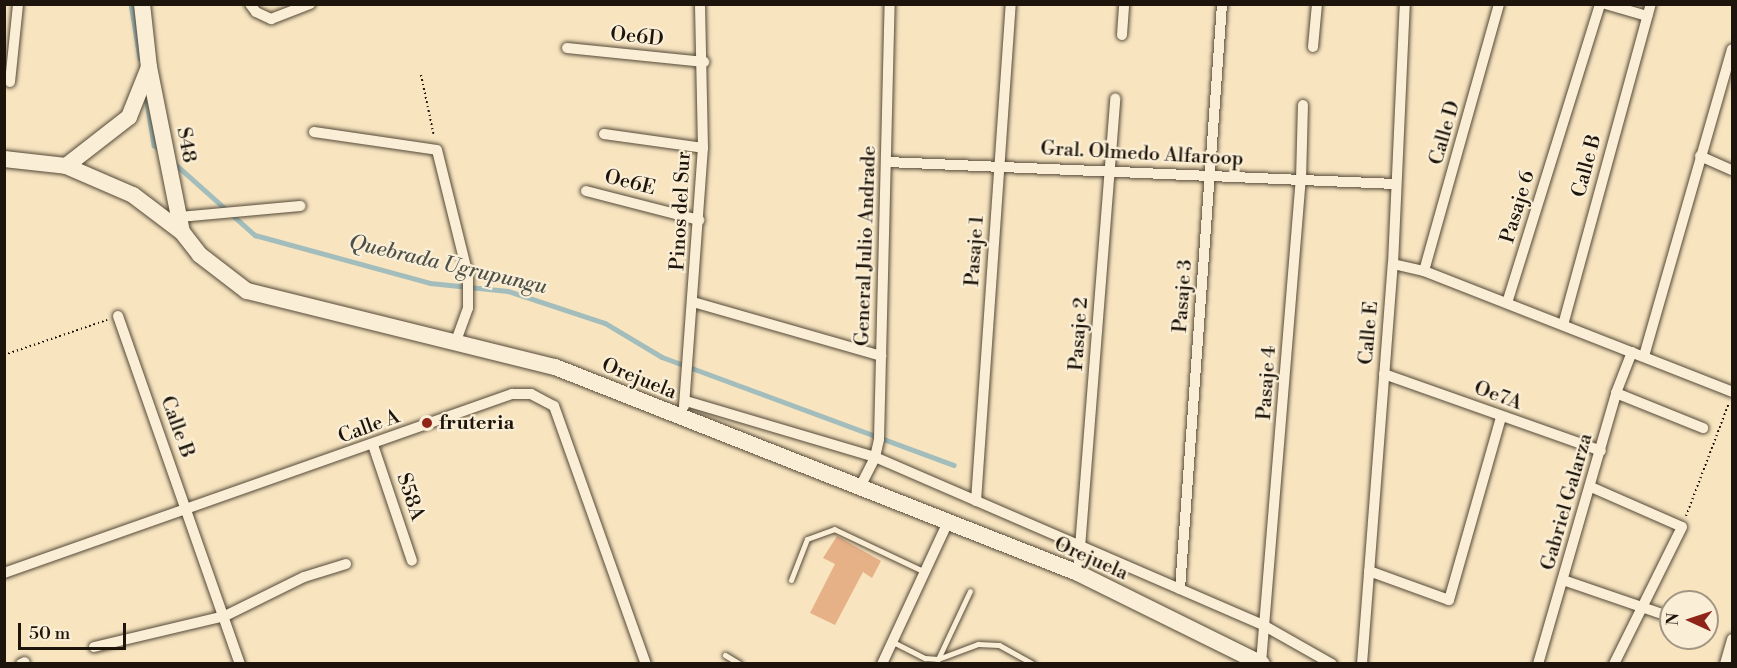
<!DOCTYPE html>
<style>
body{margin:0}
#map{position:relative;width:1737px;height:668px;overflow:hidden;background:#f8e5c0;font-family:"Libre Bodoni",serif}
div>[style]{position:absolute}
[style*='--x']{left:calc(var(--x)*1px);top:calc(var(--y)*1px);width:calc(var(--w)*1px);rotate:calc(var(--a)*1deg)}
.stream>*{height:4.5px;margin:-2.25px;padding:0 2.25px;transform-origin:2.25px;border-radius:2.25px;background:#a2bdbc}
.building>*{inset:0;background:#e6b187}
.path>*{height:2px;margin-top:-1px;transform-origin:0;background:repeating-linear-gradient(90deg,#1d150b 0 1.5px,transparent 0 4.5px)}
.roads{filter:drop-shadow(0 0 2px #544938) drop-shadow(0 0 2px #544938)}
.lane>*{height:5px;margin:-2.5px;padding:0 2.5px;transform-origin:2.5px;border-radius:2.5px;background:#faeed6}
.street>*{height:10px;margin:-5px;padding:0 5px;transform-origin:5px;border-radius:5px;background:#faeed6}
.secondary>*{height:16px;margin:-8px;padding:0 8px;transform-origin:8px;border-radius:8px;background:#faeed6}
.dots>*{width:16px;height:16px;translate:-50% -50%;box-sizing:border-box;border:3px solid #faeed6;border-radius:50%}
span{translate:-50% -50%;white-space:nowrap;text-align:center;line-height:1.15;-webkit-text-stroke:4.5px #faeed6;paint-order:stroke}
.street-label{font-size:20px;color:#1d150b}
.poi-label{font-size:20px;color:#1d150b;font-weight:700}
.left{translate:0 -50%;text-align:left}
.water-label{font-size:21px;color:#4c5049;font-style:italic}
.frame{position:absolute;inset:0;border:6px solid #1d150b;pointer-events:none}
.north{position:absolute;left:1659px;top:590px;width:60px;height:60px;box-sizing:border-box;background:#faeed6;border:2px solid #a29785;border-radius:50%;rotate:273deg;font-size:16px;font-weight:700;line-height:24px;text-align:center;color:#1d150b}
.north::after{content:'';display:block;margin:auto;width:21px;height:27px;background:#8f2418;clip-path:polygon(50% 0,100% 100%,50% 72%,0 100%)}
.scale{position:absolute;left:18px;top:623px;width:108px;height:27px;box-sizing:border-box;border:3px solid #1d150b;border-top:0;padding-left:8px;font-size:18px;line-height:21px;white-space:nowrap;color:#1d150b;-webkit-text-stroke:4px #faeed6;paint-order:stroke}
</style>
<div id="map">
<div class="stream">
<div style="--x:131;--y:4;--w:55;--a:80.5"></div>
<div style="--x:145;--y:90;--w:56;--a:80.7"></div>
<div style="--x:154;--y:145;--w:8;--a:40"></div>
<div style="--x:173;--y:162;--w:110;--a:41.7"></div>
<div style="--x:255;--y:235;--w:181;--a:15.3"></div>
<div style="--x:430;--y:283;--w:78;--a:5.9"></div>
<div style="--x:508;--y:291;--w:102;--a:18.3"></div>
<div style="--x:605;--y:323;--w:66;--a:30.8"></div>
<div style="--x:662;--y:357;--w:311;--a:20.3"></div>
</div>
<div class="building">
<div style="clip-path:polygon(837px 536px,881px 561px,872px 578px,863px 572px,835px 625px,810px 613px,835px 564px,823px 558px)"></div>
</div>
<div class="path">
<div style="--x:421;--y:75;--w:62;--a:78"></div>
<div style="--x:4;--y:355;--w:109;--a:-18.8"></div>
<div style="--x:1686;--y:516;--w:121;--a:-69.2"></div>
</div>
<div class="roads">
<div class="lane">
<div style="--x:791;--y:580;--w:44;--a:-68.7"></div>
<div style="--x:807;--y:539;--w:29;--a:-20"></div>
<div style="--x:834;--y:529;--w:98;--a:25.3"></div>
<div style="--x:893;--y:642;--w:36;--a:27"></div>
<div style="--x:925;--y:658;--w:13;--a:4"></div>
<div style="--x:938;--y:659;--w:43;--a:-20.6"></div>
<div style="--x:978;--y:644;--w:21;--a:3"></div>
<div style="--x:999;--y:645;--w:39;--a:29"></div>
<div style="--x:725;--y:655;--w:17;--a:31"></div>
<div style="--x:938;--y:659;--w:75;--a:-64.8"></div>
</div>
<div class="street">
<div style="--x:250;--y:4;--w:10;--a:53"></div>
<div style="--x:256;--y:12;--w:17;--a:25"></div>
<div style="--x:271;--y:19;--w:42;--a:-21"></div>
<div style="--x:1606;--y:4;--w:43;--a:16.3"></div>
<div style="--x:1122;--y:35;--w:31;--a:-86"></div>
<div style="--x:1313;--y:47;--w:43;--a:-84.7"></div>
<div style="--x:567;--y:48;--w:138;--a:5.8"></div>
<div style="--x:10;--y:82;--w:78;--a:-84.1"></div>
<div style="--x:314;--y:132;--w:124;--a:8.3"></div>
<div style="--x:437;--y:150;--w:129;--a:76.1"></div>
<div style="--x:468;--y:275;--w:33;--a:90"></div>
<div style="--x:468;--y:308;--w:35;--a:110"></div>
<div style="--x:604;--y:134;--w:100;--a:8"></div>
<div style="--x:1700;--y:156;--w:35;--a:24"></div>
<div style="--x:887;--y:162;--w:508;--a:2.48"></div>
<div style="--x:586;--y:191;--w:117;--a:14.4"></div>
<div style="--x:179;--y:217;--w:122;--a:-5.2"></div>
<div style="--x:1393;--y:264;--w:32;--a:13"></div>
<div style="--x:1424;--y:271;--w:331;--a:21.4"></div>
<div style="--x:1424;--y:271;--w:277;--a:-74.3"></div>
<div style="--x:693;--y:302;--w:196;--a:16"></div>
<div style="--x:1507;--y:303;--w:313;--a:-72.7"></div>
<div style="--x:118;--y:316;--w:369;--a:70.7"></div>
<div style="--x:1563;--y:325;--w:333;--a:-74.7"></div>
<div style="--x:1644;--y:356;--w:319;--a:-74"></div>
<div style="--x:1384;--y:374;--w:230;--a:19.5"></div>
<div style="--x:1616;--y:393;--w:94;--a:21.9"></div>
<div style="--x:686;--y:401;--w:197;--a:16.5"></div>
<div style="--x:875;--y:457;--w:425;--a:23.4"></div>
<div style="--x:1265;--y:626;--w:77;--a:29.6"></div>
<div style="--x:684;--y:406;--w:259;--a:-85.8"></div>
<div style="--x:703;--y:148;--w:144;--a:-91.2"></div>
<div style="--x:373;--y:445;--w:122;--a:71.4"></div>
<div style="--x:861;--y:485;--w:31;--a:-63"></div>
<div style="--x:875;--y:457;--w:18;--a:-77"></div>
<div style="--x:879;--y:439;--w:435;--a:-88.6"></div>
<div style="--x:1591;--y:487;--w:99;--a:23.7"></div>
<div style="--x:1682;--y:527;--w:153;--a:116.4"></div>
<div style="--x:976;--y:501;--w:498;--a:-86"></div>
<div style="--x:1369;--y:571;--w:85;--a:19.9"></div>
<div style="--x:1449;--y:600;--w:190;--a:-74.1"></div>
<div style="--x:4;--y:573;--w:539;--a:-19.41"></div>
<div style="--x:512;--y:394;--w:19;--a:0"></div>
<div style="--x:531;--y:394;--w:26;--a:28"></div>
<div style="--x:554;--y:406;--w:274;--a:70.4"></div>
<div style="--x:1078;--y:573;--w:476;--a:-85.5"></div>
<div style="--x:1563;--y:580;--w:114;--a:18.9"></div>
<div style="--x:1180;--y:589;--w:587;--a:-85.89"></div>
<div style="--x:94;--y:647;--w:135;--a:-13.3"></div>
<div style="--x:225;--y:616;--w:88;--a:-26.3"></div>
<div style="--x:304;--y:577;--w:44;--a:-17.2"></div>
<div style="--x:1261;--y:663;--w:485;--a:-85.3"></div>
<div style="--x:1301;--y:180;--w:75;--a:-88.5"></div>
<div style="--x:21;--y:664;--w:4;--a:-27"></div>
<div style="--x:882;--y:664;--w:154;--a:-65.1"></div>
<div style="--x:1362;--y:664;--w:401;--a:-85.6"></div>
<div style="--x:1393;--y:264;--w:260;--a:-87.4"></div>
<div style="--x:1538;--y:664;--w:282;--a:-73.9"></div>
<div style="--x:1616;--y:393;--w:44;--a:-68.7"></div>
<div style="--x:1725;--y:664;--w:26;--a:-74"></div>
</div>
<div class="secondary">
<div style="--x:142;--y:4;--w:63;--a:83.7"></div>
<div style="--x:149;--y:67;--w:168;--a:78.7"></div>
<div style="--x:4;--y:159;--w:62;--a:6.4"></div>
<div style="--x:66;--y:166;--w:73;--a:23.4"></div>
<div style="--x:133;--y:195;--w:61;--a:37.1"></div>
<div style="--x:182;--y:232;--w:29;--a:52"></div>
<div style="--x:200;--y:255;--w:59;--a:37.5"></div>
<div style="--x:247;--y:291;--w:317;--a:13.9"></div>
<div style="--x:555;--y:367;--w:562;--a:21.5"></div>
<div style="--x:1078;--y:573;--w:205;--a:26.3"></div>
<div style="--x:66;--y:166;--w:80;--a:-37.9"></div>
<div style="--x:129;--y:117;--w:54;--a:-68.2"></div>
</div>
</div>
<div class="dots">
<div style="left:427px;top:423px;background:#8f2418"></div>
</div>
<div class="street-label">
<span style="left:637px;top:37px;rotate:6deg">Oe6D</span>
<span style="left:1445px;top:133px;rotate:-74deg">Calle D</span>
<span style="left:186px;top:145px;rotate:79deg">S48</span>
<span style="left:1142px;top:154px;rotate:3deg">Gral. Olmedo Alfaroop</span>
<span style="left:1587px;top:166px;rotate:-75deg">Calle B</span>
<span style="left:630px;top:183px;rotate:14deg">Oe6E</span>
<span style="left:1518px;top:207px;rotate:-73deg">Pasaje 6</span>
<span style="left:681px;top:211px;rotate:-87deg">Pinos del Sur</span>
<span style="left:866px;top:246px;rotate:-88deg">General Julio Andrade</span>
<span style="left:975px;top:251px;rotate:-86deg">Pasaje 1</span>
<span style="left:1183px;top:296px;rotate:-86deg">Pasaje 3</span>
<span style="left:1369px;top:333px;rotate:-85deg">Calle E</span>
<span style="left:1079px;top:334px;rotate:-86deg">Pasaje 2</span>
<span style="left:639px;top:379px;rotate:22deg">Orejuela</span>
<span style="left:1267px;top:383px;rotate:-86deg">Pasaje 4</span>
<span style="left:1498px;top:396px;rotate:20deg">Oe7A</span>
<span style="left:177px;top:427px;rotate:70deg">Calle B</span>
<span style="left:369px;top:427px;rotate:-20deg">Calle A</span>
<span style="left:410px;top:497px;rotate:71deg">S58A</span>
<span style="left:1567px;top:502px;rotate:-74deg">Gabriel Galarza</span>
<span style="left:1091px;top:559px;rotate:24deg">Orejuela</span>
</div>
<div class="poi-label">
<span class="left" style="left:439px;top:423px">fruteria</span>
</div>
<div class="water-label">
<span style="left:448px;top:265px;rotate:13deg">Quebrada Ugrupungu</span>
</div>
<div class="frame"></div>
<div class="north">N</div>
<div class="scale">50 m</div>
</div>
